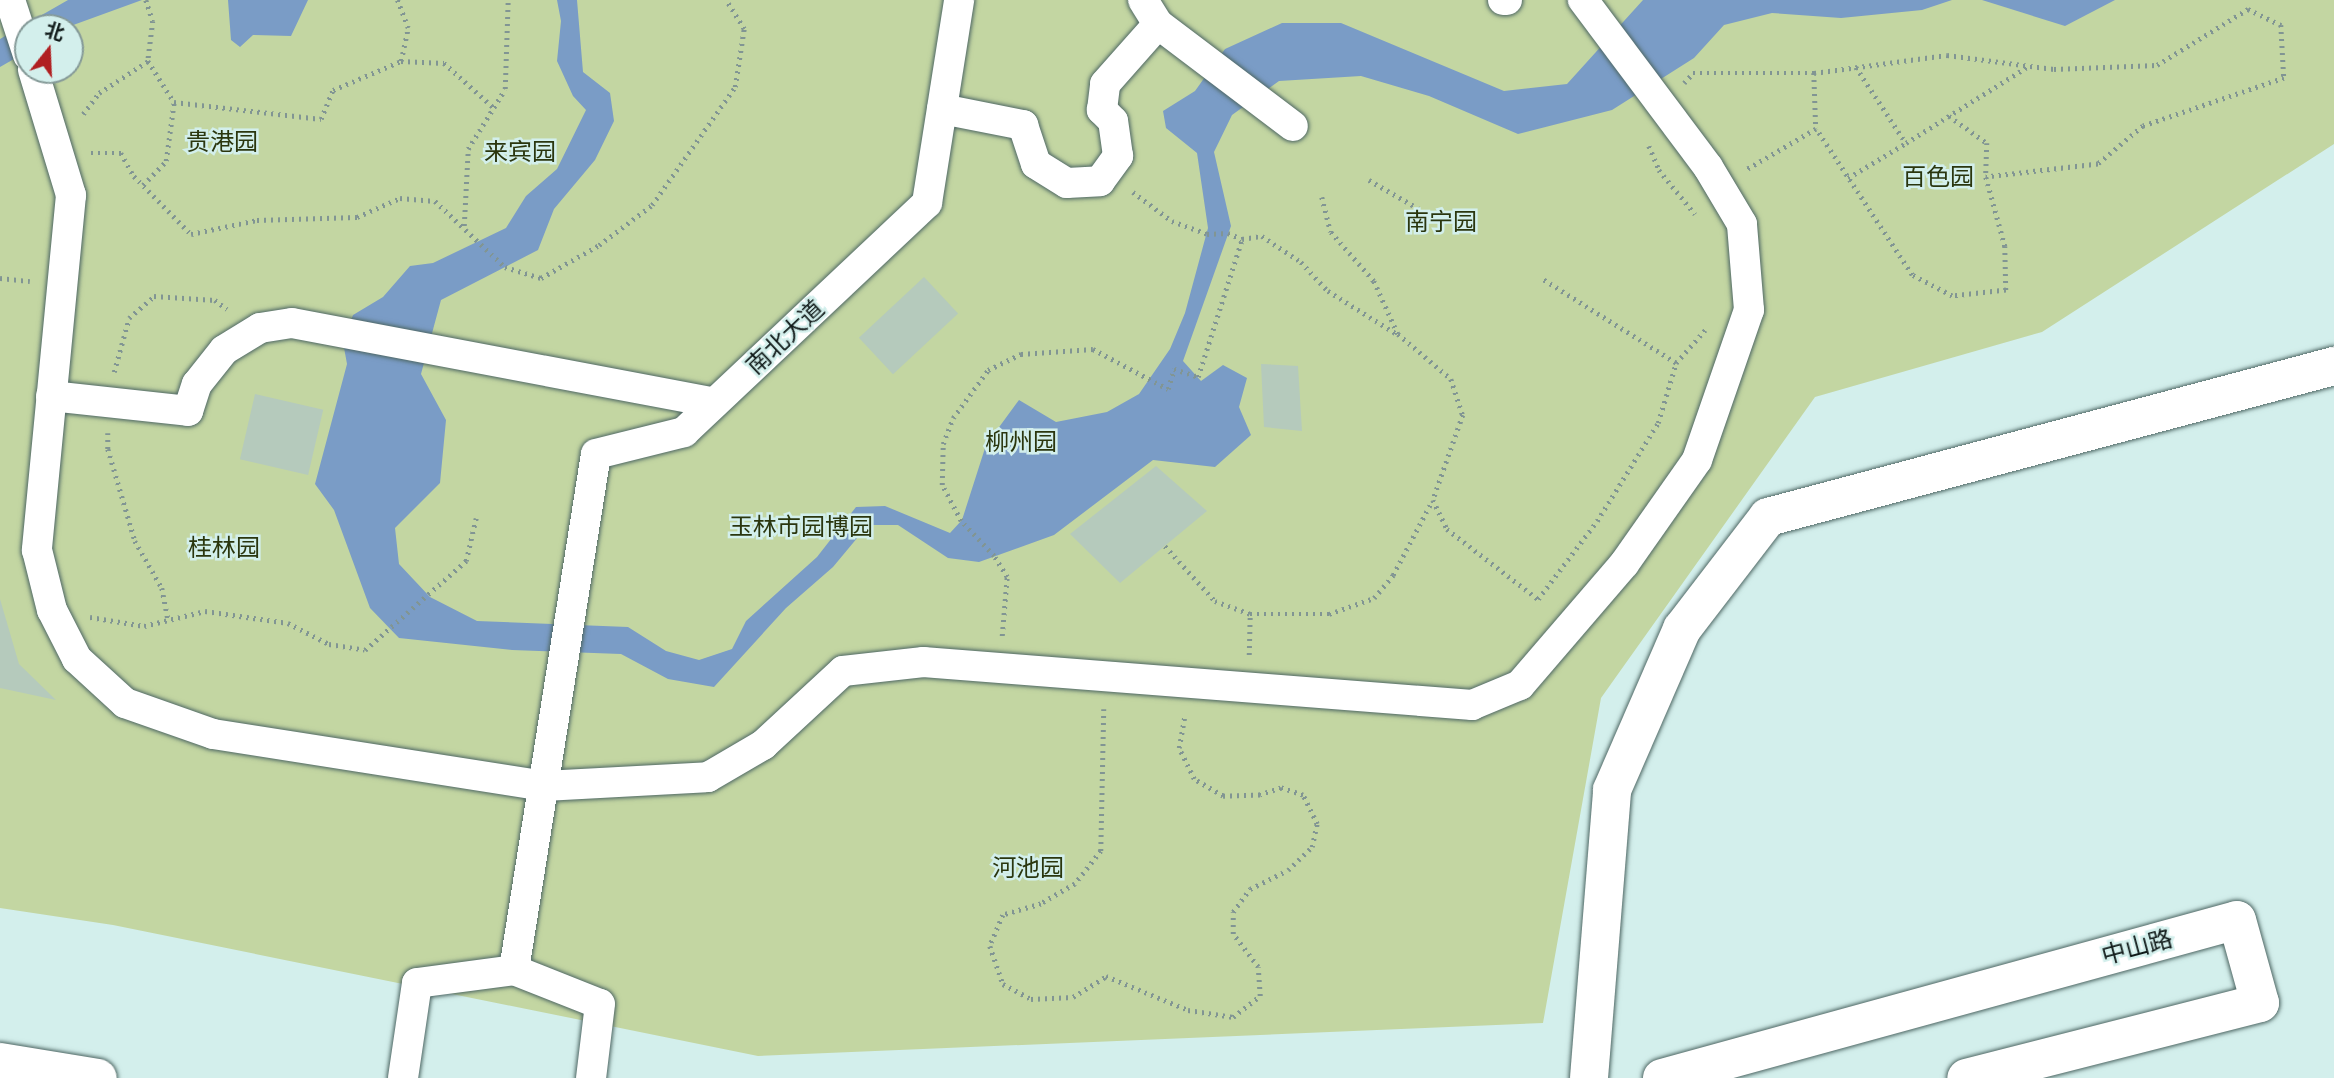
<!DOCTYPE html>
<meta charset="utf-8">
<style>
body{margin:0}
#map{position:relative;width:2334px;height:1078px;overflow:hidden;background:#d3efec;font-family:"Titillium Web","Noto Sans SC",sans-serif}
div>[style]{position:absolute}
[style*='--x']{left:calc(var(--x)*1px);top:calc(var(--y)*1px);width:calc(var(--w)*1px);rotate:calc(var(--a)*1deg)}
.green>*{inset:0;background:#c3d6a2}
.water>*{inset:0;background:#7a9cc6}
.building>*{inset:0;background:#b5cabc;transform-origin:0 0}
.path>*{height:4.5px;margin-top:-2.25px;transform-origin:0;background:repeating-linear-gradient(90deg,#819593 0 2px,transparent 0 7px)}
.roads{filter:drop-shadow(0 0 2px #4e6764) drop-shadow(0 0 2px #4e6764)}
.pedestrian>*{height:30px;margin:-15px;padding:0 15px;transform-origin:15px;border-radius:15px;background:#fff}
.tertiary>*{height:38px;margin:-19px;padding:0 19px;transform-origin:19px;border-radius:19px;background:#fff}
.secondary>*{height:38px;margin:-19px;padding:0 19px;transform-origin:19px;border-radius:19px;background:#fff}
span{translate:-50% -50%;white-space:nowrap;text-align:center;line-height:1.15;-webkit-text-stroke:5px #d3efec;paint-order:stroke}
.park-label{font-size:24px;color:#2a360e}
.street-label{font-size:24px;color:#101a19}
.north{position:absolute;left:14px;top:14px;width:70px;height:70px;box-sizing:border-box;background:#d3efec;border:2px solid #859a98;border-radius:50%;rotate:18deg;font-size:19px;font-weight:700;line-height:28px;text-align:center;color:#101a19}
.north::after{content:'';display:block;margin:auto;width:24px;height:32px;background:#b01f21;clip-path:polygon(50% 0,100% 100%,50% 72%,0 100%)}
</style>
<div id="map">
<div class="green">
<div style="clip-path:polygon(evenodd,0 0,2334px 0,2334px 144px,2042px 332px,1815px 397px,1601px 698px,1543px 1023px,758px 1056px,113px 925px,0 908px,0 0,28px 28px,70px 28px,70px 70px,28px 70px,28px 28px)"></div>
</div>
<div class="water">
<div style="clip-path:polygon(68px 0,142px 0,65px 28px,28px 28px,28px 51px,0 67px,0 39px)"></div>
<div style="clip-path:polygon(228px 0,308px 0,291px 36px,253px 35px,240px 47px,231px 40px)"></div>
<div style="clip-path:polygon(557px 0,577px 0,583px 72px,610px 93px,614px 121px,595px 160px,554px 209px,538px 250px,441px 300px,421px 374px,446px 420px,440px 483px,395px 528px,399px 564px,430px 597px,477px 621px,628px 627px,666px 651px,699px 660px,732px 649px,746px 621px,817px 557px,856px 507px,885px 506px,950px 533px,962px 520px,986px 445px,1019px 400px,1056px 422px,1107px 412px,1139px 394px,1170px 349px,1185px 313px,1208px 228px,1197px 153px,1166px 128px,1163px 111px,1195px 91px,1225px 49px,1282px 23px,1341px 23px,1504px 91px,1567px 84px,1643px 0,1952px 0,1922px 10px,1841px 18px,1772px 13px,1724px 25px,1694px 58px,1612px 110px,1518px 134px,1429px 96px,1361px 76px,1279px 81px,1232px 115px,1214px 152px,1231px 226px,1183px 361px,1201px 381px,1223px 365px,1247px 378px,1239px 407px,1251px 435px,1215px 467px,1153px 460px,1054px 535px,979px 562px,948px 558px,898px 525px,868px 525px,833px 567px,786px 608px,714px 687px,668px 679px,621px 654px,512px 650px,399px 638px,370px 608px,334px 510px,315px 484px,347px 364px,343px 342px,353px 315px,383px 297px,410px 266px,433px 263px,506px 228px,526px 196px,557px 169px,586px 110px,573px 96px,557px 61px,561px 21px)"></div>
<div style="clip-path:polygon(1982px 0,2115px 0,2065px 26px)"></div>
</div>
<div class="building">
<div style="left:924px;top:277px;width:50px;height:89px;rotate:47deg"></div>
<div style="clip-path:polygon(1261px 364px,1298px 366px,1302px 431px,1264px 427px)"></div>
<div style="left:255px;top:394px;width:70px;height:67px;rotate:13deg"></div>
<div style="clip-path:polygon(1156px 466px,1207px 511px,1120px 583px,1070px 534px)"></div>
<div style="clip-path:polygon(0 599px,19px 664px,56px 700px,0 688px)"></div>
</div>
<div class="path">
<div style="--x:146;--y:0;--w:22;--a:72"></div>
<div style="--x:153;--y:21;--w:40;--a:97.1"></div>
<div style="--x:148;--y:61;--w:49;--a:57.6"></div>
<div style="--x:174;--y:102;--w:148;--a:6.6"></div>
<div style="--x:321;--y:119;--w:31;--a:-68"></div>
<div style="--x:333;--y:90;--w:74;--a:-23.1"></div>
<div style="--x:401;--y:61;--w:34;--a:-78"></div>
<div style="--x:408;--y:28;--w:30;--a:-111"></div>
<div style="--x:401;--y:61;--w:43;--a:2.7"></div>
<div style="--x:444;--y:63;--w:66;--a:41.9"></div>
<div style="--x:1856;--y:67;--w:91;--a:56.7"></div>
<div style="--x:1906;--y:143;--w:143;--a:-32.1"></div>
<div style="--x:1814;--y:73;--w:56;--a:88"></div>
<div style="--x:1684;--y:83;--w:13;--a:-48"></div>
<div style="--x:1693;--y:73;--w:121;--a:0"></div>
<div style="--x:1814;--y:73;--w:134;--a:-7.7"></div>
<div style="--x:1947;--y:55;--w:108;--a:7.5"></div>
<div style="--x:2054;--y:69;--w:103;--a:-2.2"></div>
<div style="--x:2157;--y:65;--w:107;--a:-31.6"></div>
<div style="--x:2248;--y:9;--w:37;--a:26"></div>
<div style="--x:2281;--y:25;--w:53;--a:86.8"></div>
<div style="--x:2284;--y:78;--w:149;--a:161.2"></div>
<div style="--x:2143;--y:126;--w:59;--a:139.8"></div>
<div style="--x:2098;--y:164;--w:113;--a:173.4"></div>
<div style="--x:1986;--y:177;--w:72;--a:74.6"></div>
<div style="--x:2005;--y:246;--w:44;--a:88.7"></div>
<div style="--x:2006;--y:290;--w:54;--a:173.7"></div>
<div style="--x:1952;--y:296;--w:45;--a:-152.3"></div>
<div style="--x:1912;--y:275;--w:175;--a:-123.3"></div>
<div style="--x:1816;--y:129;--w:81;--a:149.6"></div>
<div style="--x:83;--y:114;--w:26;--a:-53"></div>
<div style="--x:99;--y:93;--w:59;--a:-33.1"></div>
<div style="--x:1949;--y:116;--w:47;--a:35.4"></div>
<div style="--x:1987;--y:143;--w:34;--a:92"></div>
<div style="--x:1649;--y:146;--w:26;--a:67"></div>
<div style="--x:1659;--y:170;--w:57;--a:50.7"></div>
<div style="--x:91;--y:153;--w:30;--a:0"></div>
<div style="--x:121;--y:153;--w:26;--a:61"></div>
<div style="--x:134;--y:176;--w:81;--a:45.5"></div>
<div style="--x:191;--y:234;--w:67;--a:-12"></div>
<div style="--x:257;--y:220;--w:100;--a:-1.7"></div>
<div style="--x:357;--y:217;--w:47;--a:-23.8"></div>
<div style="--x:400;--y:198;--w:35;--a:5"></div>
<div style="--x:435;--y:201;--w:96;--a:43.3"></div>
<div style="--x:505;--y:267;--w:38;--a:17"></div>
<div style="--x:541;--y:278;--w:67;--a:-29.6"></div>
<div style="--x:599;--y:245;--w:66;--a:-37"></div>
<div style="--x:652;--y:205;--w:144;--a:-54.9"></div>
<div style="--x:735;--y:87;--w:59;--a:-81.2"></div>
<div style="--x:744;--y:29;--w:34;--a:-122"></div>
<div style="--x:1848;--y:178;--w:68;--a:-31.1"></div>
<div style="--x:1369;--y:180;--w:84;--a:29.9"></div>
<div style="--x:143;--y:185;--w:33;--a:-46"></div>
<div style="--x:166;--y:161;--w:60;--a:-82.3"></div>
<div style="--x:1133;--y:192;--w:49;--a:36.6"></div>
<div style="--x:1172;--y:221;--w:37;--a:20"></div>
<div style="--x:1207;--y:234;--w:21;--a:-3"></div>
<div style="--x:1228;--y:233;--w:15;--a:23"></div>
<div style="--x:1242;--y:239;--w:20;--a:-9"></div>
<div style="--x:1262;--y:236;--w:47;--a:33.7"></div>
<div style="--x:1301;--y:262;--w:40;--a:47"></div>
<div style="--x:1328;--y:291;--w:81;--a:31.9"></div>
<div style="--x:1322;--y:197;--w:36;--a:76"></div>
<div style="--x:1331;--y:232;--w:65;--a:48.7"></div>
<div style="--x:1374;--y:281;--w:58;--a:65.6"></div>
<div style="--x:1398;--y:334;--w:70;--a:40.3"></div>
<div style="--x:1451;--y:379;--w:38;--a:72"></div>
<div style="--x:1463;--y:415;--w:90;--a:109.4"></div>
<div style="--x:1433;--y:500;--w:32;--a:64"></div>
<div style="--x:1447;--y:529;--w:115;--a:37.6"></div>
<div style="--x:1538;--y:599;--w:98;--a:-52.9"></div>
<div style="--x:1597;--y:521;--w:115;--a:-58.1"></div>
<div style="--x:1658;--y:423;--w:63;--a:-73.3"></div>
<div style="--x:1676;--y:363;--w:158;--a:-147.9"></div>
<div style="--x:464;--y:226;--w:77;--a:-87"></div>
<div style="--x:468;--y:149;--w:70;--a:-58.3"></div>
<div style="--x:505;--y:89;--w:89;--a:-88.1"></div>
<div style="--x:0;--y:278;--w:30;--a:6"></div>
<div style="--x:1676;--y:363;--w:44;--a:-48.7"></div>
<div style="--x:114;--y:372;--w:56;--a:-74.5"></div>
<div style="--x:129;--y:318;--w:33;--a:-41"></div>
<div style="--x:154;--y:296;--w:61;--a:3.8"></div>
<div style="--x:215;--y:300;--w:15;--a:37"></div>
<div style="--x:108;--y:433;--w:16;--a:90"></div>
<div style="--x:108;--y:449;--w:96;--a:73.6"></div>
<div style="--x:135;--y:541;--w:54;--a:60.1"></div>
<div style="--x:162;--y:588;--w:33;--a:79"></div>
<div style="--x:1165;--y:546;--w:74;--a:47.7"></div>
<div style="--x:1215;--y:601;--w:37;--a:20"></div>
<div style="--x:90;--y:617;--w:55;--a:9.5"></div>
<div style="--x:144;--y:626;--w:63;--a:-13.8"></div>
<div style="--x:205;--y:611;--w:84;--a:8.2"></div>
<div style="--x:288;--y:623;--w:46;--a:27.1"></div>
<div style="--x:329;--y:644;--w:36;--a:9"></div>
<div style="--x:365;--y:650;--w:135;--a:-41.4"></div>
<div style="--x:466;--y:561;--w:44;--a:-76.9"></div>
<div style="--x:1002;--y:636;--w:59;--a:-85.2"></div>
<div style="--x:1007;--y:577;--w:25;--a:-122"></div>
<div style="--x:994;--y:556;--w:48;--a:-133.3"></div>
<div style="--x:961;--y:521;--w:41;--a:-117.8"></div>
<div style="--x:942;--y:485;--w:41;--a:-88.6"></div>
<div style="--x:943;--y:444;--w:28;--a:-69"></div>
<div style="--x:953;--y:418;--w:59;--a:-53.9"></div>
<div style="--x:988;--y:370;--w:37;--a:-26"></div>
<div style="--x:1021;--y:354;--w:72;--a:-4"></div>
<div style="--x:1093;--y:349;--w:85;--a:28.1"></div>
<div style="--x:1168;--y:389;--w:21;--a:-73"></div>
<div style="--x:1174;--y:369;--w:25;--a:18"></div>
<div style="--x:1198;--y:377;--w:145;--a:-72.3"></div>
<div style="--x:1249;--y:655;--w:41;--a:-88.6"></div>
<div style="--x:1250;--y:614;--w:79;--a:0"></div>
<div style="--x:1329;--y:614;--w:48;--a:-19.6"></div>
<div style="--x:1374;--y:598;--w:30;--a:-50"></div>
<div style="--x:1393;--y:575;--w:84;--a:-62.2"></div>
<div style="--x:1104;--y:709;--w:142;--a:91.2"></div>
<div style="--x:1101;--y:851;--w:42;--a:128.2"></div>
<div style="--x:1075;--y:884;--w:39;--a:150"></div>
<div style="--x:1041;--y:904;--w:40;--a:164"></div>
<div style="--x:1003;--y:915;--w:34;--a:113"></div>
<div style="--x:990;--y:946;--w:40;--a:71.1"></div>
<div style="--x:1003;--y:984;--w:32;--a:28"></div>
<div style="--x:1031;--y:999;--w:42;--a:-2.7"></div>
<div style="--x:1073;--y:997;--w:39;--a:-32"></div>
<div style="--x:1106;--y:976;--w:89;--a:22.5"></div>
<div style="--x:1188;--y:1010;--w:46;--a:8.8"></div>
<div style="--x:1233;--y:1017;--w:34;--a:-38"></div>
<div style="--x:1260;--y:996;--w:29;--a:-94"></div>
<div style="--x:1258;--y:967;--w:41;--a:-127.1"></div>
<div style="--x:1233;--y:934;--w:22;--a:-90"></div>
<div style="--x:1233;--y:912;--w:29;--a:-54"></div>
<div style="--x:1250;--y:889;--w:42;--a:-26.6"></div>
<div style="--x:1288;--y:870;--w:33;--a:-44"></div>
<div style="--x:1312;--y:847;--w:24;--a:-78"></div>
<div style="--x:1317;--y:824;--w:32;--a:-116"></div>
<div style="--x:1303;--y:795;--w:23;--a:-162"></div>
<div style="--x:1281;--y:788;--w:22;--a:162"></div>
<div style="--x:1260;--y:795;--w:37;--a:178"></div>
<div style="--x:1223;--y:796;--w:34;--a:-150"></div>
<div style="--x:1194;--y:779;--w:34;--a:-116"></div>
<div style="--x:1179;--y:748;--w:34;--a:-80"></div>
</div>
<div class="roads">
<div class="pedestrian">
<div style="--x:10;--y:0;--w:58;--a:71.9"></div>
<div style="--x:1143;--y:0;--w:28;--a:58"></div>
<div style="--x:1503;--y:0;--w:4;--a:0"></div>
<div style="--x:33;--y:70;--w:131;--a:73.1"></div>
<div style="--x:71;--y:195;--w:357;--a:95.5"></div>
<div style="--x:37;--y:550;--w:62;--a:76"></div>
<div style="--x:52;--y:610;--w:55;--a:63"></div>
<div style="--x:77;--y:659;--w:65;--a:42.5"></div>
<div style="--x:125;--y:703;--w:93;--a:19.4"></div>
<div style="--x:213;--y:734;--w:335;--a:8.9"></div>
<div style="--x:544;--y:786;--w:164;--a:-3.1"></div>
<div style="--x:708;--y:777;--w:64;--a:-30.2"></div>
<div style="--x:763;--y:745;--w:109;--a:-42.8"></div>
<div style="--x:843;--y:671;--w:81;--a:-6.4"></div>
<div style="--x:923;--y:662;--w:551;--a:4.48"></div>
<div style="--x:1472;--y:705;--w:52;--a:-22.6"></div>
<div style="--x:1520;--y:685;--w:160;--a:-49.3"></div>
<div style="--x:1624;--y:564;--w:127;--a:-54.9"></div>
<div style="--x:1697;--y:460;--w:159;--a:-70.9"></div>
<div style="--x:1749;--y:310;--w:86;--a:-94.7"></div>
<div style="--x:1742;--y:224;--w:66;--a:-120.8"></div>
<div style="--x:1708;--y:167;--w:209;--a:-126.8"></div>
<div style="--x:942;--y:109;--w:83;--a:11.2"></div>
<div style="--x:1023;--y:125;--w:41;--a:71.6"></div>
<div style="--x:1036;--y:164;--w:36;--a:32"></div>
<div style="--x:1067;--y:183;--w:33;--a:-3"></div>
<div style="--x:1100;--y:181;--w:31;--a:-54"></div>
<div style="--x:1118;--y:156;--w:35;--a:-98"></div>
<div style="--x:1113;--y:121;--w:16;--a:-135"></div>
<div style="--x:1102;--y:110;--w:26;--a:-83"></div>
<div style="--x:1105;--y:84;--w:80;--a:-48.5"></div>
<div style="--x:1158;--y:24;--w:169;--a:37.1"></div>
<div style="--x:51;--y:396;--w:138;--a:6.2"></div>
<div style="--x:188;--y:411;--w:28;--a:-72"></div>
<div style="--x:197;--y:384;--w:43;--a:-51.5"></div>
<div style="--x:224;--y:350;--w:42;--a:-31.4"></div>
<div style="--x:260;--y:328;--w:32;--a:-9"></div>
<div style="--x:292;--y:323;--w:430;--a:10.7"></div>
<div style="--x:514;--y:970;--w:522;--a:-80.97"></div>
<div style="--x:596;--y:454;--w:91;--a:-14"></div>
<div style="--x:684;--y:432;--w:334;--a:-43.3"></div>
<div style="--x:927;--y:203;--w:206;--a:-81"></div>
<div style="--x:403;--y:1078;--w:96;--a:-81.6"></div>
<div style="--x:417;--y:983;--w:98;--a:-7.6"></div>
<div style="--x:514;--y:970;--w:92;--a:21.6"></div>
<div style="--x:600;--y:1004;--w:75;--a:96.9"></div>
</div>
<div class="tertiary">
<div style="--x:1589;--y:1078;--w:289;--a:-85.4"></div>
<div style="--x:1612;--y:790;--w:176;--a:-66.5"></div>
<div style="--x:1682;--y:629;--w:141;--a:-52.5"></div>
<div style="--x:1768;--y:517;--w:586;--a:-14.94"></div>
</div>
<div class="secondary">
<div style="--x:0;--y:1062;--w:99;--a:9.3"></div>
<div style="--x:1662;--y:1078;--w:596;--a:-15.36"></div>
<div style="--x:2237;--y:920;--w:86;--a:74.5"></div>
<div style="--x:2260;--y:1003;--w:303;--a:165.7"></div>
</div>
</div>
<div class="park-label">
<span style="left:222px;top:142px">贵港园</span>
<span style="left:520px;top:152px">来宾园</span>
<span style="left:1938px;top:177px">百色园</span>
<span style="left:1441px;top:222px">南宁园</span>
<span style="left:1021px;top:442px">柳州园</span>
<span style="left:801px;top:527px">玉林市园博园</span>
<span style="left:224px;top:548px">桂林园</span>
<span style="left:1028px;top:868px">河池园</span>
</div>
<div class="street-label">
<span style="left:785px;top:337px;rotate:-43deg">南北大道</span>
<span style="left:2137px;top:947px;rotate:-15deg">中山路</span>
</div>
<div class="north">北</div>
</div>
